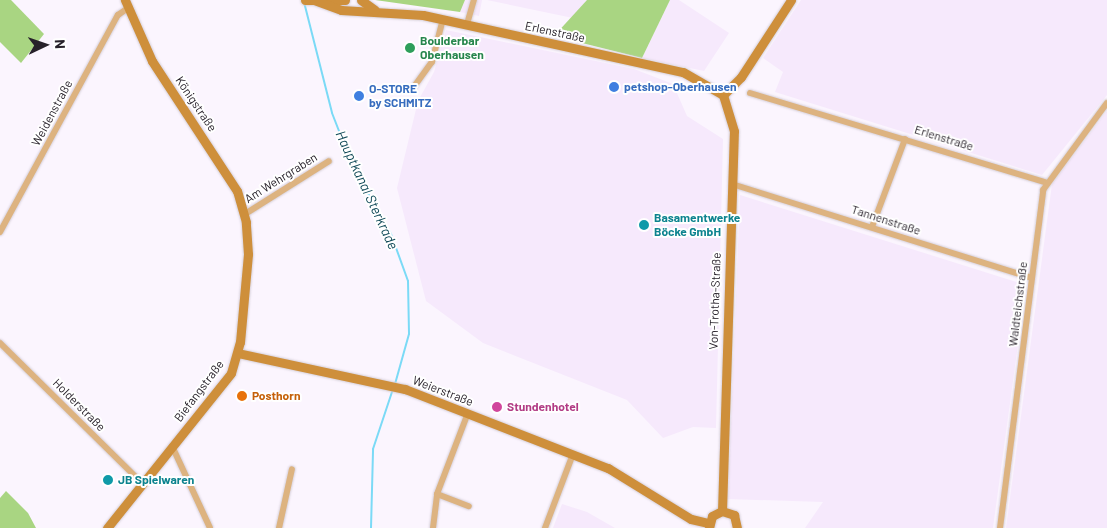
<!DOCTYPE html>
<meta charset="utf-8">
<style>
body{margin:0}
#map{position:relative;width:1107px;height:528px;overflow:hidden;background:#fbf5fe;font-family:Barlow,sans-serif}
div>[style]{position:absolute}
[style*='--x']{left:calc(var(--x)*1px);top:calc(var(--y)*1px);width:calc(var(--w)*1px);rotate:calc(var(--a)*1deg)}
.built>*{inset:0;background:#f6e9fc}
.green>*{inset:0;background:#a9d582}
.stream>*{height:2px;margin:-1px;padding:0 1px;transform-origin:1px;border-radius:1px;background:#7bdaf6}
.roads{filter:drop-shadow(0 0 1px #d5cfd8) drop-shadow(0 0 1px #d5cfd8)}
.street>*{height:6px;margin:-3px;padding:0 3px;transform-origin:3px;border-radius:3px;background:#ddb380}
.secondary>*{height:9px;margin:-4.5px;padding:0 4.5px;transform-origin:4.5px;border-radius:4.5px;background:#ce8f3b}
.dots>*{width:14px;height:14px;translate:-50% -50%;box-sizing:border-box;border:2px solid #fff;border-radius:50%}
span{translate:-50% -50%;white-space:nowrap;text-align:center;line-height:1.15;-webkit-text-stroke:4px #fff;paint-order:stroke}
.street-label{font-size:12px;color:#27212a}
.leisure-label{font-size:12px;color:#27864d;font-weight:700}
.left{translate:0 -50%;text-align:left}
.shop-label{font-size:12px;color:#366cbe;font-weight:700}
.culture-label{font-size:12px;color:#0d838f;font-weight:700}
.food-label{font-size:12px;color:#c56008;font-weight:700}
.hotel-label{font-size:12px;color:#b23c85;font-weight:700}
.water-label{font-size:14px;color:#114a58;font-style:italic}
.north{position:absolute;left:20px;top:20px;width:50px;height:50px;-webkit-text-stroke:4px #fff;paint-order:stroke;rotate:87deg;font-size:14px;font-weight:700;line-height:20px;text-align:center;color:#27212a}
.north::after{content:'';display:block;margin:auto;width:18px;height:22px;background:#27212a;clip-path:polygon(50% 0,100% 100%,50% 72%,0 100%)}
</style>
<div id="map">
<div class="built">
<div style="clip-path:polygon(465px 0,482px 0,479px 16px,460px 12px)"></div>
<div style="clip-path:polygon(487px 0,587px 0,573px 18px)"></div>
<div style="clip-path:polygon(670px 0,679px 0,729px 33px,704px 71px,642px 58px)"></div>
<div style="clip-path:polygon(801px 0,1107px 0,1107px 95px,1042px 175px,775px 92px,783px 72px,763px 58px)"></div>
<div style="clip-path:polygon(446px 30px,634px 69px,673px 84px,687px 116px,723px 139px,716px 428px,693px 427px,663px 438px,627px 400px,483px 343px,426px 301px,397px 188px,418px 101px,434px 72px)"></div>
<div style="clip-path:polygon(1107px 111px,1107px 528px,1006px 528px,1052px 184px)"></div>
<div style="clip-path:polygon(740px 195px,1026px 285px,993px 528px,805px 528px,823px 502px,728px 499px)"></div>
<div style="clip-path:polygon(562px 504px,587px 512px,615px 528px,553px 528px)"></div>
</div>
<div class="green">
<div style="clip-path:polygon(0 0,11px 0,44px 34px,21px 63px,0 42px)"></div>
<div style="clip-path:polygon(375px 0,465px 0,460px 12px)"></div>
<div style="clip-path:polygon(587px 0,670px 0,642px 58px,554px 36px)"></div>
<div style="clip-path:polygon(6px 491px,28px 513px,36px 528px,0 528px,0 498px)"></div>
</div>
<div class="stream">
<div style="--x:304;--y:2;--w:114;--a:75.8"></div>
<div style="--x:332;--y:113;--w:58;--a:68.7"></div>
<div style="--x:353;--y:167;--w:77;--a:60.4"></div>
<div style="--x:391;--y:234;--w:50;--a:70.1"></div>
<div style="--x:408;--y:281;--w:53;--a:88.9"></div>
<div style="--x:409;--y:334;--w:52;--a:105.6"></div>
<div style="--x:371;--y:528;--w:79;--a:-88.5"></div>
<div style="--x:373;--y:449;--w:63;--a:-71.6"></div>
</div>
<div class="roads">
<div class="street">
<div style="--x:467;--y:24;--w:25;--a:-74"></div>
<div style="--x:413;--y:88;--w:32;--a:-54"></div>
<div style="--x:432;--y:62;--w:44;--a:-75.7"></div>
<div style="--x:750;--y:93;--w:308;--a:16.8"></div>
<div style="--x:732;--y:184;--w:314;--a:17.4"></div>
<div style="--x:245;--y:214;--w:99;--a:-32.2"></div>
<div style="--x:872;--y:227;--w:94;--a:-69.4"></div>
<div style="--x:0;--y:232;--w:247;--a:-61.5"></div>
<div style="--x:118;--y:15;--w:12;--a:-35"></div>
<div style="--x:0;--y:343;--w:199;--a:44.6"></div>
<div style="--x:172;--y:446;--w:90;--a:65.1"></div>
<div style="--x:437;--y:494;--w:34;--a:21"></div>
<div style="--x:279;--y:528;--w:60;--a:-77.6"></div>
<div style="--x:433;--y:528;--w:34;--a:-83"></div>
<div style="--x:437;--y:494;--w:87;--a:-69.1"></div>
<div style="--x:545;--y:528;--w:79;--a:-69.3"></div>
<div style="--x:1000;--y:528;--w:341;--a:-82.7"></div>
<div style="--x:1043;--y:190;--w:108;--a:-53.7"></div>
</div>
<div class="secondary">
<div style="--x:305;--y:0;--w:40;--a:0"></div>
<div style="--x:314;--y:0;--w:29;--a:20"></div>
<div style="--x:341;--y:10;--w:82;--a:3.5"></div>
<div style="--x:423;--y:15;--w:266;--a:12.4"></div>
<div style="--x:683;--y:72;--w:46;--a:29.9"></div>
<div style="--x:361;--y:0;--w:17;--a:36"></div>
<div style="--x:723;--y:95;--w:25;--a:-45"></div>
<div style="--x:741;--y:77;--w:92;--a:-57"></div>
<div style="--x:238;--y:353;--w:171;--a:12.2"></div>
<div style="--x:405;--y:389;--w:218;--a:21.3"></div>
<div style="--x:608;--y:468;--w:97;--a:31.6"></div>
<div style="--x:691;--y:519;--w:18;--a:13"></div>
<div style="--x:722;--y:511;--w:380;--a:-88.2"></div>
<div style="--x:734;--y:131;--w:38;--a:-107"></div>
<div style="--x:107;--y:528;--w:198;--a:-51.3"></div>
<div style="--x:231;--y:373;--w:32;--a:-74"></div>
<div style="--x:240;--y:342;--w:88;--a:-84.8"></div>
<div style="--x:248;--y:254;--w:32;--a:-94"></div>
<div style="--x:246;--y:222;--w:32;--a:-106"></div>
<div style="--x:237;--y:191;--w:155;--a:-123.2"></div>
<div style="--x:152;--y:61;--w:67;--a:-113.9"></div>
<div style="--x:709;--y:528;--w:12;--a:-76"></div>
<div style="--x:712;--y:516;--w:11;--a:-27"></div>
<div style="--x:722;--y:511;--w:13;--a:18"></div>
<div style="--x:734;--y:515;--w:13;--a:77"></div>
</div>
</div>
<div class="dots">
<div style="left:410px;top:48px;background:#2e9e5b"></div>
<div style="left:614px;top:87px;background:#3f7fe0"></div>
<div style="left:359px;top:96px;background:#3f7fe0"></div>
<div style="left:644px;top:225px;background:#0f9aa8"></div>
<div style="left:242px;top:396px;background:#e8710a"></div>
<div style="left:497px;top:407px;background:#d1479c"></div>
<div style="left:108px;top:480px;background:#0f9aa8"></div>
</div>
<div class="street-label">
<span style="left:555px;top:32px;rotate:12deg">Erlenstraße</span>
<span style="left:196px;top:104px;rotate:56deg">Königstraße</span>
<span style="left:52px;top:113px;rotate:-62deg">Weidenstraße</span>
<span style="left:944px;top:138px;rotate:17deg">Erlenstraße</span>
<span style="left:281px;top:178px;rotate:-32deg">Am Wehrgraben</span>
<span style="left:886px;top:220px;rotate:18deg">Tannenstraße</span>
<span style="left:715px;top:301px;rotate:-88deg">Von-Trotha-Straße</span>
<span style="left:1018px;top:304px;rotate:-83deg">Waldteichstraße</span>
<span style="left:199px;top:391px;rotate:-53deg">Biefangstraße</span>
<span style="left:443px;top:391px;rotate:21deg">Weierstraße</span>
<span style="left:79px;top:405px;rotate:45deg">Holderstraße</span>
</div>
<div class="leisure-label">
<span class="left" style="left:420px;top:48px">Boulderbar<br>Oberhausen</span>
</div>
<div class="shop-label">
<span class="left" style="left:624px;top:87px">petshop-Oberhausen</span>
<span class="left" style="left:369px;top:96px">O-STORE<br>by SCHMITZ</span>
</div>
<div class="culture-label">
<span class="left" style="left:654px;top:225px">Basamentwerke<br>Böcke GmbH</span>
<span class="left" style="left:118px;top:480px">JB Spielwaren</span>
</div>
<div class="food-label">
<span class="left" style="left:252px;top:396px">Posthorn</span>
</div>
<div class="hotel-label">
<span class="left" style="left:507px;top:407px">Stundenhotel</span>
</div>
<div class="water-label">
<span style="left:367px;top:190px;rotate:65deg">Hauptkanal Sterkrade</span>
</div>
<div class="north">N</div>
</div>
